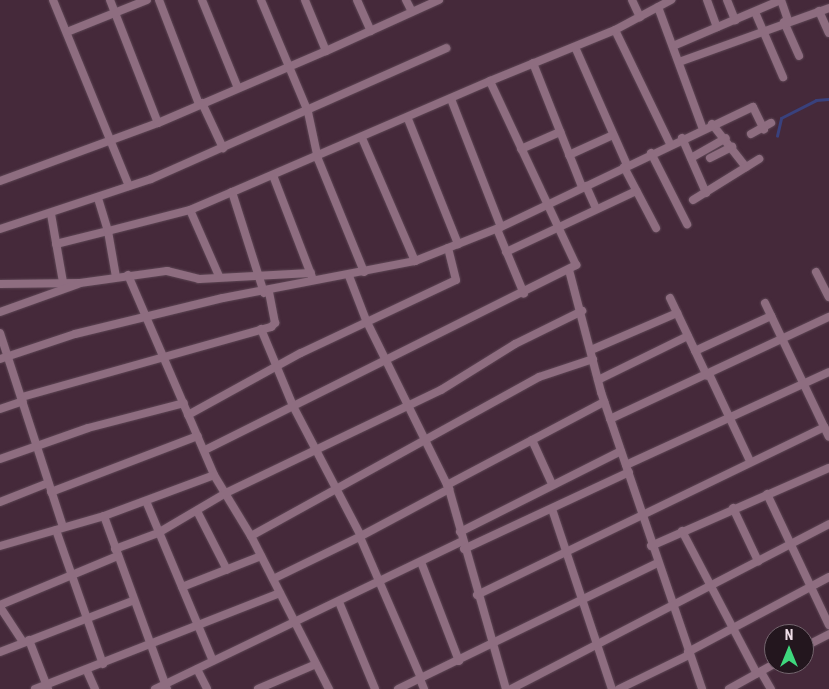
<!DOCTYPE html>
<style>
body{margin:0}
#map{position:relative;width:829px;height:689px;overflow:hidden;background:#45293a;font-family:"Roboto Condensed",sans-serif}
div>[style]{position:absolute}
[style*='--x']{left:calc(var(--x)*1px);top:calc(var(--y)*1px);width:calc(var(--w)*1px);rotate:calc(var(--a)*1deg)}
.stream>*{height:2.5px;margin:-1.25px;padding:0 1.25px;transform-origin:1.25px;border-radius:1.25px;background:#39417d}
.roads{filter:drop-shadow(0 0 1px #5d4654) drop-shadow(0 0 1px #5d4654)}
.street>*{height:8px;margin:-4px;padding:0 4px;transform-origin:4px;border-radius:4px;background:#8e6d80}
span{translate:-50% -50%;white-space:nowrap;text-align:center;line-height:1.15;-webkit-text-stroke:5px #23161e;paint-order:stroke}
.north{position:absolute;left:764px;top:624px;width:50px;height:50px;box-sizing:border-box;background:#23161e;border:1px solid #74656e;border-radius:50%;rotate:0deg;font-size:14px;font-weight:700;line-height:20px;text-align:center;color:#eedce6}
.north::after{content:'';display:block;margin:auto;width:18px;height:22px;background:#3ed77d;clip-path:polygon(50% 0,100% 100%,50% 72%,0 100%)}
</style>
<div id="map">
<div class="stream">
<div style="--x:777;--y:136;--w:18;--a:-77"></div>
<div style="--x:781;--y:118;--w:39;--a:-27"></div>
<div style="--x:816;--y:100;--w:13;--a:-4"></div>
</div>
<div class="roads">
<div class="street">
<div style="--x:53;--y:0;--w:201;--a:67.8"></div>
<div style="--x:110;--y:0;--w:132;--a:68.7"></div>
<div style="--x:159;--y:0;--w:111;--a:69"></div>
<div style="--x:202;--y:0;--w:95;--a:67.8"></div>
<div style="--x:261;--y:0;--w:121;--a:67.2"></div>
<div style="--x:308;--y:112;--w:48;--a:78"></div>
<div style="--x:318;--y:159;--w:122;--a:67.8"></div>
<div style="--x:357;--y:0;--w:34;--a:66"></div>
<div style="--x:406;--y:0;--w:13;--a:63"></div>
<div style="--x:632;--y:0;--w:19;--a:65"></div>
<div style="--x:707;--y:0;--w:29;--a:70"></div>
<div style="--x:727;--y:0;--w:22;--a:68"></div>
<div style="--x:781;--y:0;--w:21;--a:71"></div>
<div style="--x:658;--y:7;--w:130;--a:69.8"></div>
<div style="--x:819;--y:11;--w:24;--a:66"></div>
<div style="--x:755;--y:12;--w:71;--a:66.7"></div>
<div style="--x:784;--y:22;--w:37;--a:66"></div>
<div style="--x:615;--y:30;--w:127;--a:64.2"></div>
<div style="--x:67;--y:32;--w:86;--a:-21.8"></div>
<div style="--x:673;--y:46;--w:117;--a:-23.1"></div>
<div style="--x:575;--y:47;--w:129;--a:66.2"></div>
<div style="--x:326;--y:51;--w:124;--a:-24.3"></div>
<div style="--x:679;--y:62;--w:159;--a:-19.8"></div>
<div style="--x:533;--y:63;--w:133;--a:68.4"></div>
<div style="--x:490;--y:81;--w:135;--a:-22.2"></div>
<div style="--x:615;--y:30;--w:64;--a:-28.2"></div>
<div style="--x:451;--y:99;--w:137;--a:68.7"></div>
<div style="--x:202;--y:103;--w:50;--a:65"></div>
<div style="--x:408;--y:119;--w:135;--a:68.2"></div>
<div style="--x:712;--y:124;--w:55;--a:51.7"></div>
<div style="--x:751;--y:134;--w:23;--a:-29"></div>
<div style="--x:362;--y:138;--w:134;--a:66.7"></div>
<div style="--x:682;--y:138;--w:60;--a:66.4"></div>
<div style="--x:521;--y:149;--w:43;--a:-23.6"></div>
<div style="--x:651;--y:153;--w:80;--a:63.1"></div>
<div style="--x:569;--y:155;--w:48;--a:-24.4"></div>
<div style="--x:691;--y:158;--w:40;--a:-29.7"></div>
<div style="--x:710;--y:158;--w:25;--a:-27"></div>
<div style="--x:624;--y:167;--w:69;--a:62.3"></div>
<div style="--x:274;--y:178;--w:106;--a:69"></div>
<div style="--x:0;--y:181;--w:168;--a:-20.2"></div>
<div style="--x:158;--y:123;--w:183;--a:-23.2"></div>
<div style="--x:326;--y:51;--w:55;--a:-112.4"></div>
<div style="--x:586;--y:186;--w:24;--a:66"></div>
<div style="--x:693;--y:200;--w:78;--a:-31.8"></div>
<div style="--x:51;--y:214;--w:69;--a:80"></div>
<div style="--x:0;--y:229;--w:159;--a:-18.3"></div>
<div style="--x:151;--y:179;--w:323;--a:-23.9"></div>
<div style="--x:497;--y:229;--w:70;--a:67.4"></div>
<div style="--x:56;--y:244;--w:54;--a:-14"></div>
<div style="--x:108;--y:231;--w:34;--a:-107"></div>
<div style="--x:506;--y:252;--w:144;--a:-25.1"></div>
<div style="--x:569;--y:270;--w:126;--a:75.3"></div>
<div style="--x:601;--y:392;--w:314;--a:71.2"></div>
<div style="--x:816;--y:272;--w:28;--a:63"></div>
<div style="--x:128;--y:275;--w:218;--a:66.7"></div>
<div style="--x:214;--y:475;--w:71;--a:58.8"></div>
<div style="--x:251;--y:536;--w:172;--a:63"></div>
<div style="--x:219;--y:276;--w:72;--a:-113.7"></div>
<div style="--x:190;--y:210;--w:46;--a:-23.2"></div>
<div style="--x:232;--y:192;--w:106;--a:72.4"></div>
<div style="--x:349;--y:276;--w:47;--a:68.9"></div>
<div style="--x:366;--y:320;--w:188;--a:63.8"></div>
<div style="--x:449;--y:489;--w:208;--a:74.1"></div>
<div style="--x:116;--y:277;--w:47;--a:-99.9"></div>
<div style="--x:108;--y:231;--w:85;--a:-14.4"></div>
<div style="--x:0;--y:284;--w:80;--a:-0.7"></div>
<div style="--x:80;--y:283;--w:88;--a:-7.9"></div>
<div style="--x:167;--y:271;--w:33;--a:14"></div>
<div style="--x:199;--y:279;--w:112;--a:-3.1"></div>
<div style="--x:670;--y:298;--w:86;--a:64.6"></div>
<div style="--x:765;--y:303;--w:148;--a:64.5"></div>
<div style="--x:0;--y:312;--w:83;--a:-19.7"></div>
<div style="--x:261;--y:329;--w:83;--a:67.4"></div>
<div style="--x:293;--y:406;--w:147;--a:62.4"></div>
<div style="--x:361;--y:536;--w:100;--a:-28.1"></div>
<div style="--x:0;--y:333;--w:204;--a:72"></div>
<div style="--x:591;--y:350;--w:94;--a:-23.3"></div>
<div style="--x:695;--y:351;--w:84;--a:-24.7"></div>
<div style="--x:0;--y:359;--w:79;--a:-18.4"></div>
<div style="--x:75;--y:334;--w:152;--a:-13.7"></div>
<div style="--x:223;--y:298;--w:196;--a:-10.9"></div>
<div style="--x:415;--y:261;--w:92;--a:-21.6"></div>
<div style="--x:501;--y:227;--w:279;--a:-25.5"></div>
<div style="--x:753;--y:107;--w:25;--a:64"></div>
<div style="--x:709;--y:374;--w:96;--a:64.8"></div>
<div style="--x:598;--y:380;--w:100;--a:-26.1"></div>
<div style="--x:22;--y:397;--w:259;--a:-15.7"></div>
<div style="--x:271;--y:327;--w:6;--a:-45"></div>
<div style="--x:275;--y:323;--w:32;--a:-101"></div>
<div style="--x:0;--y:409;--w:24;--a:-19"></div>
<div style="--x:188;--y:415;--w:129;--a:-28.8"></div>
<div style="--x:301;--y:353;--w:171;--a:-25.2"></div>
<div style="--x:456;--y:280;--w:33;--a:-104"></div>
<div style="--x:610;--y:419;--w:242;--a:-25"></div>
<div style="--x:532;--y:440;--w:48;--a:65.6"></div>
<div style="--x:205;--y:450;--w:415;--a:-26.5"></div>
<div style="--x:576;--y:265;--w:203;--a:-115.1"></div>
<div style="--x:490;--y:81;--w:281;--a:156.7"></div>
<div style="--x:0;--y:459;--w:93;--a:-19.4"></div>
<div style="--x:88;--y:428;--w:99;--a:-14.6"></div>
<div style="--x:626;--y:465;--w:223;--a:-24.6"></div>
<div style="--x:447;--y:485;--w:178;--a:-27.9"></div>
<div style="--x:51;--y:492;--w:157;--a:-20.9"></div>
<div style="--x:767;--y:494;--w:145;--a:64.7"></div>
<div style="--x:146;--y:501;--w:173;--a:67.3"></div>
<div style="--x:0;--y:502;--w:52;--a:-21.6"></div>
<div style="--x:733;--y:508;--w:59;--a:64.7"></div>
<div style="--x:552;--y:509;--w:190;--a:71.6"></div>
<div style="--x:197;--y:511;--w:66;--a:63"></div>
<div style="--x:104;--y:516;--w:184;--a:70"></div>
<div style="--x:56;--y:530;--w:142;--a:70.7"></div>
<div style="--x:682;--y:531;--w:161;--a:62.3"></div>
<div style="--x:460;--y:532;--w:180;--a:-26.7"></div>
<div style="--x:251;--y:536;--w:329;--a:-28.9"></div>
<div style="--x:539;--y:377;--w:57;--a:-18.4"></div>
<div style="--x:360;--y:537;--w:154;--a:66.6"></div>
<div style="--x:0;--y:546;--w:108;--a:-16.1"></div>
<div style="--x:104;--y:516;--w:117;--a:-20.4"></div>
<div style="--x:651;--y:546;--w:194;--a:-23.7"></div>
<div style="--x:115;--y:549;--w:46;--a:-20.4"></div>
<div style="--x:158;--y:533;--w:79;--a:-30.5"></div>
<div style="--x:226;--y:493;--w:238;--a:-25.6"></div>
<div style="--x:441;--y:390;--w:87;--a:-31.9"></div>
<div style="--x:515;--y:344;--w:75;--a:-26.2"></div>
<div style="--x:464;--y:549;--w:182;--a:-25"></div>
<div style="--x:421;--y:562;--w:106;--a:69"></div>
<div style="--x:273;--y:579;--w:98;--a:-26"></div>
<div style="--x:182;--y:587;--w:85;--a:-21.4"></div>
<div style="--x:477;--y:595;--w:386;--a:-25.8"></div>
<div style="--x:339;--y:602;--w:94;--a:67.5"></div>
<div style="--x:0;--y:605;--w:128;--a:-22.6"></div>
<div style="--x:0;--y:607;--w:42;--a:56.7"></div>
<div style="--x:29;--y:640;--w:53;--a:68.8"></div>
<div style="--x:804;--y:647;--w:28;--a:-27"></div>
<div style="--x:0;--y:652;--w:142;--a:-21.1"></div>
<div style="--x:688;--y:652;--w:160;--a:-28"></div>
<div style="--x:197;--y:669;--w:22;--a:63"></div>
<div style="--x:87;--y:671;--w:20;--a:66"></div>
<div style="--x:761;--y:672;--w:20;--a:60"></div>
<div style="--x:420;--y:679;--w:11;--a:68"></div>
<div style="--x:35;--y:689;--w:263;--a:-21.4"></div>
<div style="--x:155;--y:689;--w:341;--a:-25.7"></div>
<div style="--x:258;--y:689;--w:63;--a:-23.3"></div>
<div style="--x:398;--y:689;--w:287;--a:-25.9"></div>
<div style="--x:511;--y:689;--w:358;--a:-27.4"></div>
<div style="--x:619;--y:689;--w:78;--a:-25.9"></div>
<div style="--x:729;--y:689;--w:51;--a:-29.1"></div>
</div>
</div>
<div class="north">N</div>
</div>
